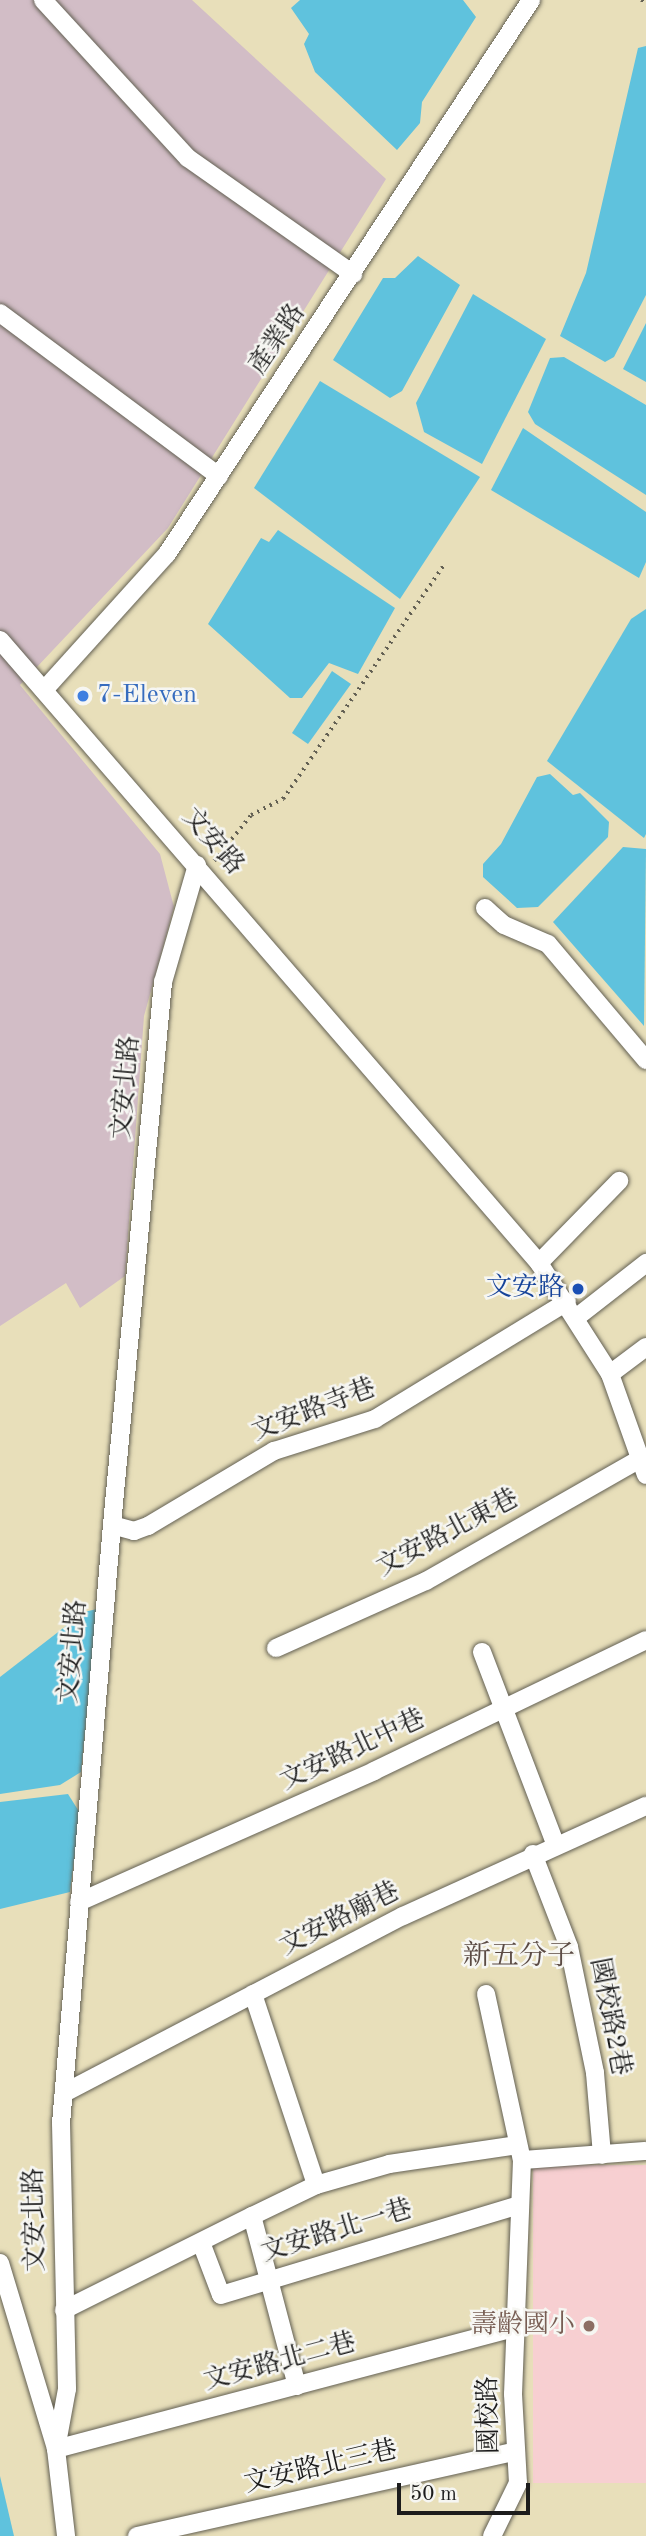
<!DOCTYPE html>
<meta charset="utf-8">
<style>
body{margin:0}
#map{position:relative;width:646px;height:2536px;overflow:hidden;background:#e8dfba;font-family:"Old Standard TT","Noto Serif TC",serif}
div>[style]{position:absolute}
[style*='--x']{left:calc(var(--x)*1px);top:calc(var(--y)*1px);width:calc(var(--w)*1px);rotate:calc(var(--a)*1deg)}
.built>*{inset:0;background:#f7cfd1;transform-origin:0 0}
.industrial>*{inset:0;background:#d2bdc6}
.water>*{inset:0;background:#5fc2dd}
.path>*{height:3.5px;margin-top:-1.75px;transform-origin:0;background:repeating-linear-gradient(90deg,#636053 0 2px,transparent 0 7px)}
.roads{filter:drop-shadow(0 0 2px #636053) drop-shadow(0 0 2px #636053)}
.minor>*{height:18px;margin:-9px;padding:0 9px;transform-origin:9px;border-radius:9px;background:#fff}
.dots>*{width:19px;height:19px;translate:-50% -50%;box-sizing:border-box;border:4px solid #f6f6f2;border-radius:50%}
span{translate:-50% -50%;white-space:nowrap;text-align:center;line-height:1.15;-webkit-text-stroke:5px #f6f6f2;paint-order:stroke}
.street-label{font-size:26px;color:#1c1c1c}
.shop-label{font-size:26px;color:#366cbe}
.left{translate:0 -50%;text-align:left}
.transit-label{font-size:26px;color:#164399}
.right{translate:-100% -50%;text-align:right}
.education-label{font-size:26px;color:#785e54}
.neighbourhood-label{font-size:28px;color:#5b4b44}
.scale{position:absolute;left:397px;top:2483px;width:133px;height:32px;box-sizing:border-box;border:4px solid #1c1c1c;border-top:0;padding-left:9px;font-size:21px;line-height:24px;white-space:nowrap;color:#1c1c1c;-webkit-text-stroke:5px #f6f6f2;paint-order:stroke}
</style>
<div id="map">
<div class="built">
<div style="left:646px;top:2165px;width:318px;height:113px;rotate:90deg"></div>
</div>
<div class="industrial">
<div style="clip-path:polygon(0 0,192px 0,386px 179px,168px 528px,20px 685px,160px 854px,174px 907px,144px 1016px,125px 1276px,80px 1308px,66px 1283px,0 1326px)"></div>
</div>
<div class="water">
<div style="clip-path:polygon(300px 0,463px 0,476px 17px,422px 102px,420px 123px,397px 150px,315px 72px,304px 44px,309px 34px,291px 8px)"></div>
<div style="clip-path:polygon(646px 46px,646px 295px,614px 357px,605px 362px,560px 336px,586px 273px,638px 48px)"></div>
<div style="clip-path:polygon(418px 256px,460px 285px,402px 391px,390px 398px,333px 360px,383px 278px,395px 278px)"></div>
<div style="clip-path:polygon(473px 294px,546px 339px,482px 464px,424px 432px,416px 403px)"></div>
<div style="clip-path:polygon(646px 323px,646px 382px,623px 369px)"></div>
<div style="clip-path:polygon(564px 357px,646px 405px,646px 495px,535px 424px,528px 412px,550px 358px)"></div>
<div style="clip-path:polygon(320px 381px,480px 477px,400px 599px,254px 488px)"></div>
<div style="clip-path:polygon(523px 428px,646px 512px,646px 562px,639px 578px,491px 490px)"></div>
<div style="clip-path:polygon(278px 530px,395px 608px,358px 674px,329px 663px,302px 698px,290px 698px,208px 624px,261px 538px,269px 542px)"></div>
<div style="clip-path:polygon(646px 609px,646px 834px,644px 838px,547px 761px,631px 619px)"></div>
<div style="clip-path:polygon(332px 671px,351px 684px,308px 744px,292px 733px)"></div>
<div style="clip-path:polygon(550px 774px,573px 795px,580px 793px,609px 822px,608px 837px,538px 907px,517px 908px,483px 877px,483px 864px,501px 844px,537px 777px)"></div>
<div style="clip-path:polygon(623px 847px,646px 849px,644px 1026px,553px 922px)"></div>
<div style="clip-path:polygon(97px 1609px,81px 1772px,60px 1785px,0 1794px,0 1677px,84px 1612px)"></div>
<div style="clip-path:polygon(68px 1794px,80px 1813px,70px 1892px,0 1909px,0 1802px)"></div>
<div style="clip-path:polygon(0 2476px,14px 2536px,0 2536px)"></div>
</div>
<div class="path">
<div style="--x:642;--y:0;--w:7;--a:56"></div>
<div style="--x:214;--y:861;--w:59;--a:-51.2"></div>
<div style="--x:251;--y:815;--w:36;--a:-27"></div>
<div style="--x:283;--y:799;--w:283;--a:-55.5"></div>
</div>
<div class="roads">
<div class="minor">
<div style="--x:43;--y:0;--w:214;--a:47.5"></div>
<div style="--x:188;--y:158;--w:202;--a:35.1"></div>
<div style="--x:0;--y:313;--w:273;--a:36.7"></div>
<div style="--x:0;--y:640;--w:824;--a:49.13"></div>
<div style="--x:539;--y:1263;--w:132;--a:57.4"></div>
<div style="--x:610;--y:1374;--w:107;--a:70.4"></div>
<div style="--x:44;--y:690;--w:183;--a:-47.9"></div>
<div style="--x:167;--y:554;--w:663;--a:-56.69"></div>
<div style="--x:197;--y:865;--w:122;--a:106.2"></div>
<div style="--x:163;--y:982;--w:545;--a:95.37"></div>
<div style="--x:112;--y:1525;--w:600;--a:94.87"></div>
<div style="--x:61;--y:2123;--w:266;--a:88.7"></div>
<div style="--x:67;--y:2389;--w:61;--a:100.4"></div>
<div style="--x:56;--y:2449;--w:478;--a:-14.8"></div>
<div style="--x:485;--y:908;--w:25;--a:42"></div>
<div style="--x:504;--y:925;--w:48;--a:23.4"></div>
<div style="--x:548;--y:944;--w:152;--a:49.8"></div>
<div style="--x:539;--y:1263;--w:115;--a:-45.7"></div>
<div style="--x:577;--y:1317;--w:88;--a:-38"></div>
<div style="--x:610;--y:1374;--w:45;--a:-36.9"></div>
<div style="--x:112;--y:1525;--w:23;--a:15"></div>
<div style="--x:134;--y:1531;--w:15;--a:-20"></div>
<div style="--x:148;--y:1526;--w:147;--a:-30.8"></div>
<div style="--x:274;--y:1451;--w:106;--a:-17.6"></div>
<div style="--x:375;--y:1419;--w:225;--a:-31.4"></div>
<div style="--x:276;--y:1648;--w:164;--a:-24.1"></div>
<div style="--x:426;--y:1581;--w:246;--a:-29.7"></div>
<div style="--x:482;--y:1652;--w:204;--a:69.1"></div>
<div style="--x:533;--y:1854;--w:100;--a:68.8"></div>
<div style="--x:569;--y:1947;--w:129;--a:78.3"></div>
<div style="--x:595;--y:2073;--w:82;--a:85.1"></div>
<div style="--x:79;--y:1902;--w:323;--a:-23.9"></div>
<div style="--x:374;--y:1771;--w:302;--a:-25.7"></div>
<div style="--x:253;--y:1994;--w:201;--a:71.7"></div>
<div style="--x:486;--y:1994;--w:170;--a:77.8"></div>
<div style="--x:522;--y:2160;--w:234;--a:92.2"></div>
<div style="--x:513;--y:2394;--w:89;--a:86.8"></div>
<div style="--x:518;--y:2483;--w:59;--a:116.1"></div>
<div style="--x:64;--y:2093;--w:382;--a:-27.6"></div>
<div style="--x:403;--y:1916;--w:267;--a:-24.4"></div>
<div style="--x:522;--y:2160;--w:124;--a:-4.2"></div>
<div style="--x:202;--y:2245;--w:53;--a:69.2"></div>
<div style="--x:221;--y:2295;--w:312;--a:-16.8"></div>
<div style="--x:0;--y:2263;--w:194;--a:73.2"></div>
<div style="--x:56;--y:2449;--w:88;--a:83.4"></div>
<div style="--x:64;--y:2310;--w:210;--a:-26.6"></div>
<div style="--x:297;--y:2386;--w:176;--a:-104.8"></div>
<div style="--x:252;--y:2216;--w:71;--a:-25.8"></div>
<div style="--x:316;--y:2185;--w:76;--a:-16"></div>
<div style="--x:389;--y:2164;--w:130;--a:-8.4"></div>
<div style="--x:137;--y:2536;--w:388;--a:-12.6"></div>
</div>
</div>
<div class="dots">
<div style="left:83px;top:696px;background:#3f7fe0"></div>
<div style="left:578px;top:1289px;background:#1a4fb4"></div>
<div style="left:589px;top:2326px;background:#8d6e63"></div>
</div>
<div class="street-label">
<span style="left:278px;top:340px;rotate:-56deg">產業路</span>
<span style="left:212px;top:842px;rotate:49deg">文安路</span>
<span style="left:127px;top:1088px;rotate:-85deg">文安北路</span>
<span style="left:314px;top:1411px;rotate:-21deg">文安路寺巷</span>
<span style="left:448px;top:1534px;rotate:-28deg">文安路北東巷</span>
<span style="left:74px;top:1652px;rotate:-85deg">文安北路</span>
<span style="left:353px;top:1751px;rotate:-25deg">文安路北中巷</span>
<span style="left:340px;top:1920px;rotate:-27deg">文安路廟巷</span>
<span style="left:609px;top:2017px;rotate:79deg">國校路2巷</span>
<span style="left:36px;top:2220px;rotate:-91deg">文安北路</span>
<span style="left:337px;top:2232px;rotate:-17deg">文安路北一巷</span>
<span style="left:280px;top:2363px;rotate:-15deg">文安路北二巷</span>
<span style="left:490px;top:2415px;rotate:-91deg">國校路</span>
<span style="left:321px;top:2468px;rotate:-13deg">文安路北三巷</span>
</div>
<div class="shop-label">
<span class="left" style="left:97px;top:696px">7-Eleven</span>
</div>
<div class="transit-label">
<span class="right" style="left:564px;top:1289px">文安路</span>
</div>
<div class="education-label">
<span class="right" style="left:575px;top:2326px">壽齡國小</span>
</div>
<div class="neighbourhood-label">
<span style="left:519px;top:1957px">新五分子</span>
</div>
<div class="scale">50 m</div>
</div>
